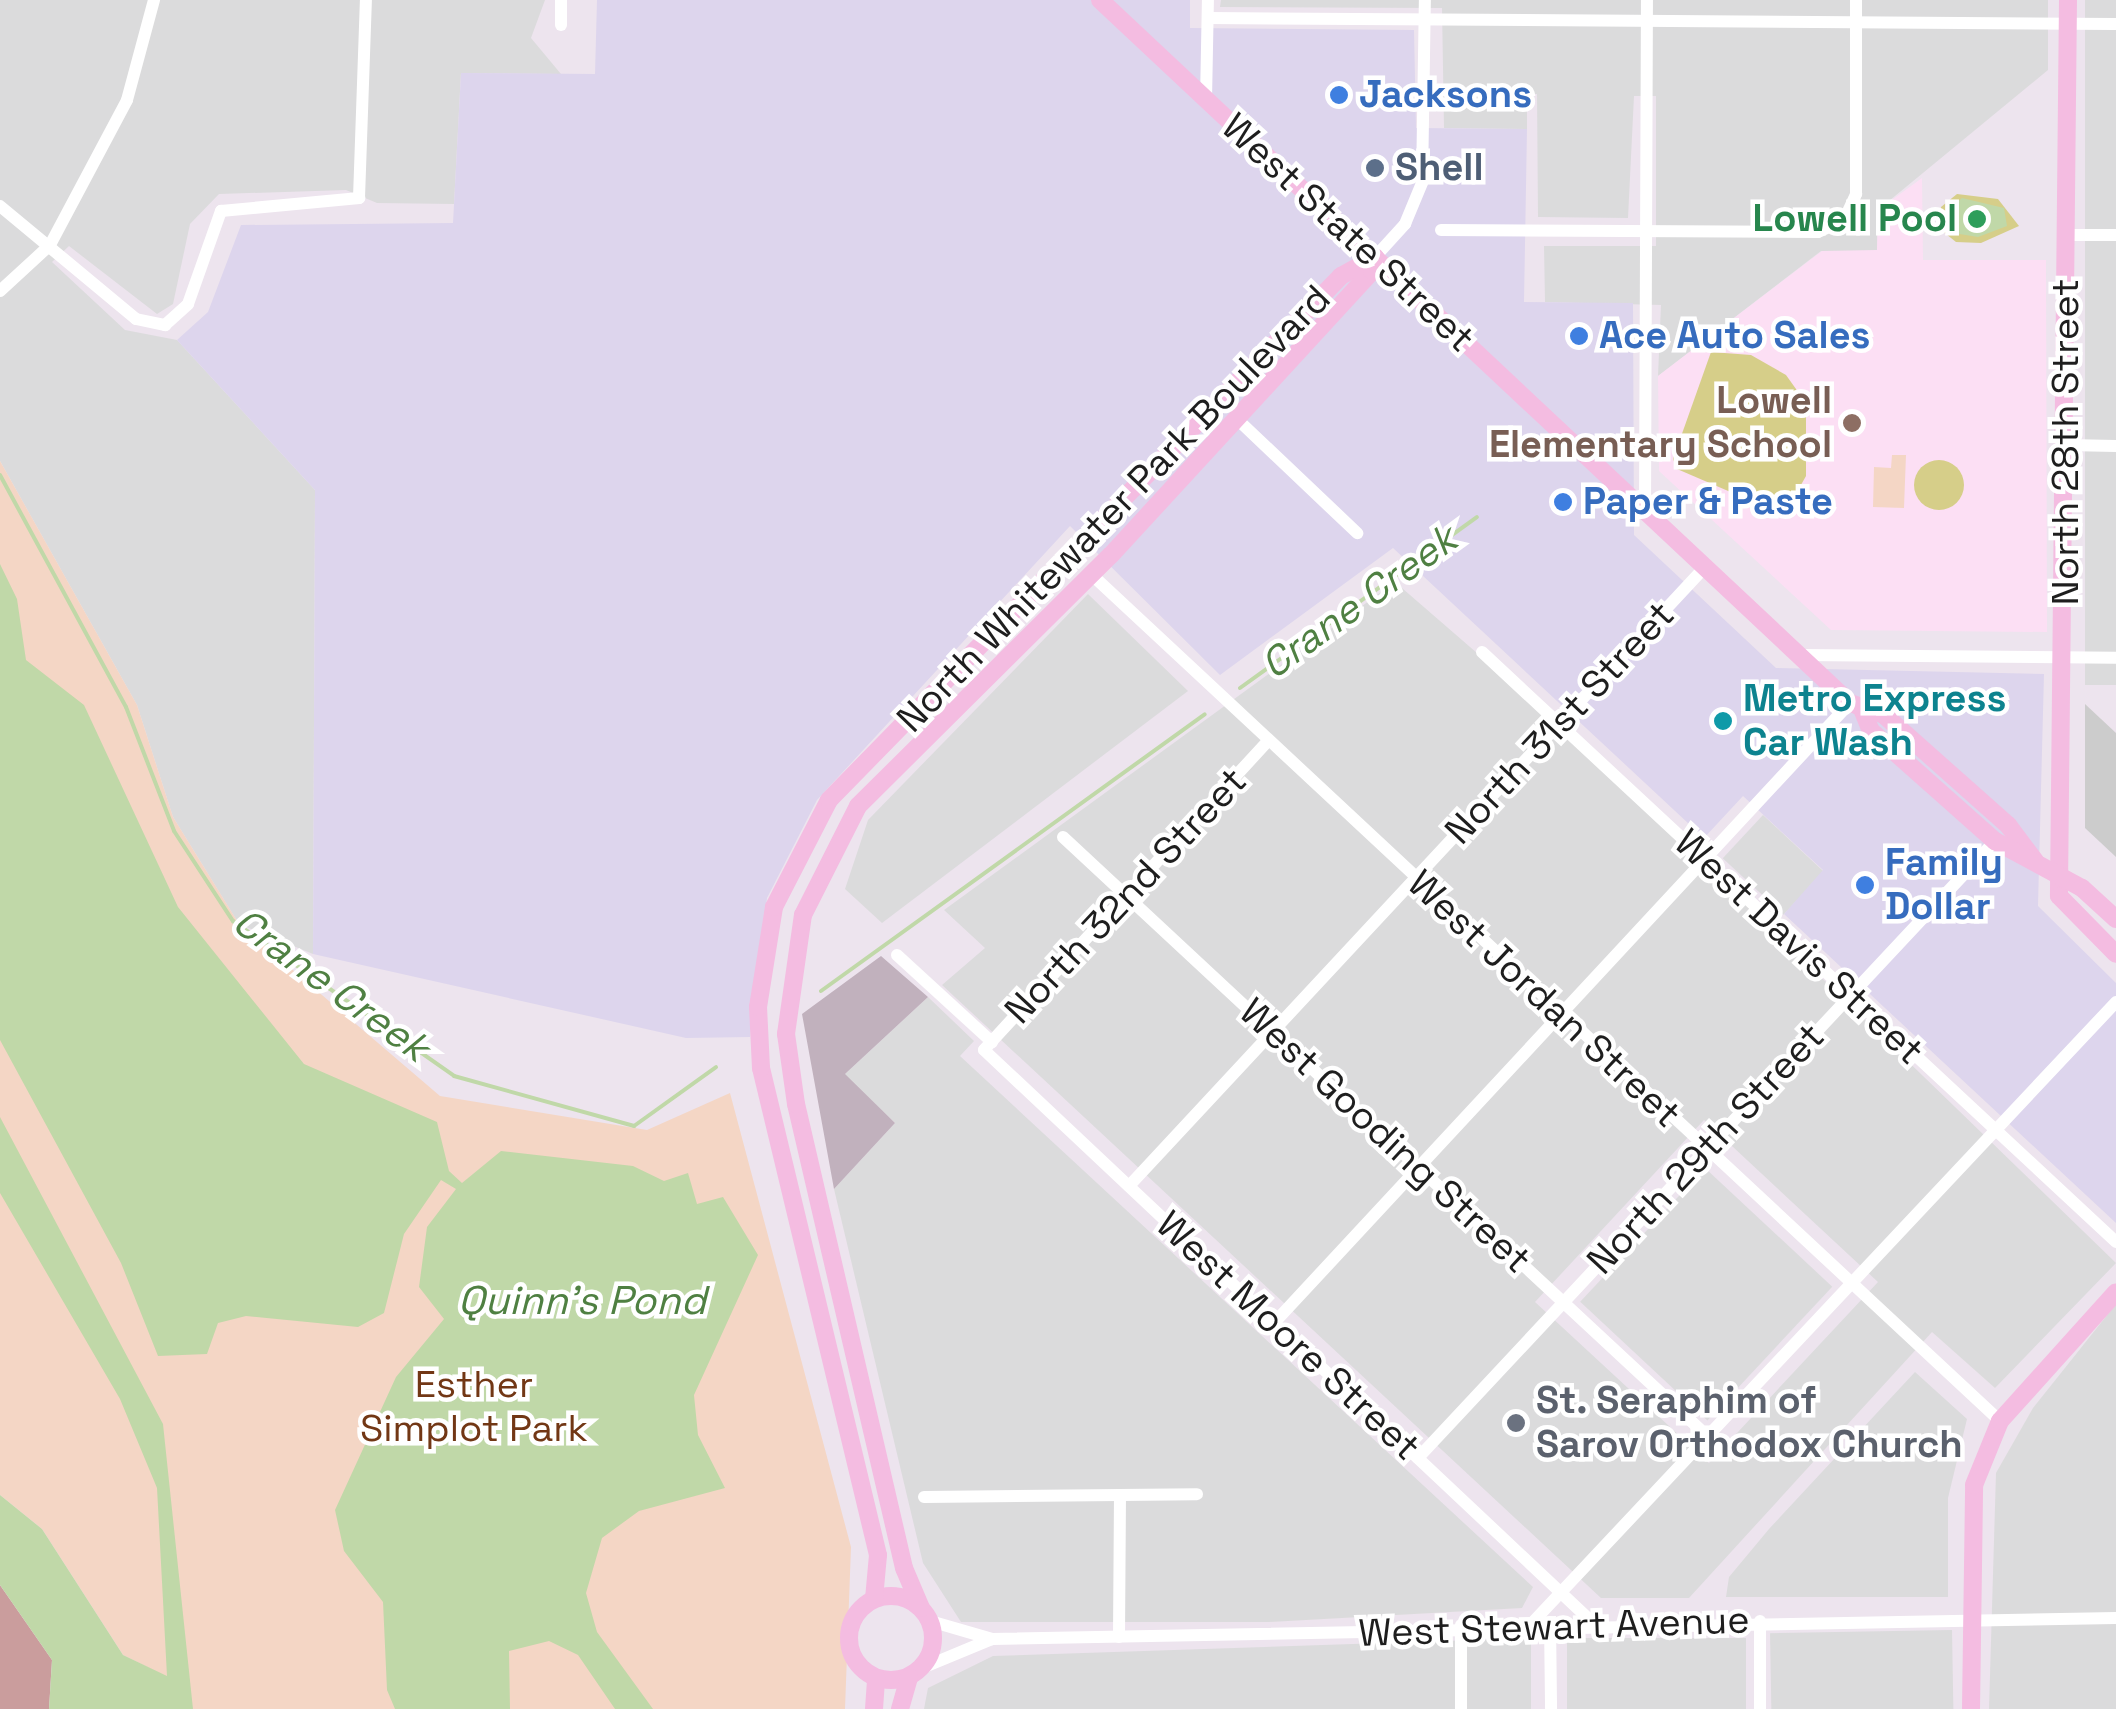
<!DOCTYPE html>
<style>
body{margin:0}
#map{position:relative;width:2116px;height:1709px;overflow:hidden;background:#ede4ee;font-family:"Space Grotesk",sans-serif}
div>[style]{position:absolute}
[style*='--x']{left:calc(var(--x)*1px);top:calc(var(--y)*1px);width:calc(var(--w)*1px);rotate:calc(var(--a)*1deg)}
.residential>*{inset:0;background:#dbdbdc;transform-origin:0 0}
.commercial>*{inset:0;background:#ddd5ed}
.education>*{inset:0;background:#fcdff4}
.religious>*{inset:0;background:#ccc}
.construction>*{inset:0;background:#c1b1bd}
.forest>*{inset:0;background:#ca9d9d}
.park>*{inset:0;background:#f4d6c5}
.pitch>*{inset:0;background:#d6ce89}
.round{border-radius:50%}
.water>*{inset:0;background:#c0d8a8}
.stream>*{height:4px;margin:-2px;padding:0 2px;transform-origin:2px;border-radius:2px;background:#c0d8a8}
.street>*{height:12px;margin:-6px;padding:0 6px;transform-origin:6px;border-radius:6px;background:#fff}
.secondary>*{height:18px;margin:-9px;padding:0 9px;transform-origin:9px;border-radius:9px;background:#f4bce1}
.secondary>.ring{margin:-9px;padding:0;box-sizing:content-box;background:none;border:18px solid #f4bce1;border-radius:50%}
.dots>*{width:28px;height:28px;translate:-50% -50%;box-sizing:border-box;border:5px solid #fff;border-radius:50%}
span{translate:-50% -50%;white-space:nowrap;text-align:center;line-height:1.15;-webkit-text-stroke:9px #fff;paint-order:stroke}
.shop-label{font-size:38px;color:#366cbe;font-weight:700}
.left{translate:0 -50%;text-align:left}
.service-label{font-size:38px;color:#4e5e75;font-weight:700}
.leisure-label{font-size:38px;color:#27864d;font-weight:700}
.right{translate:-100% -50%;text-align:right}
.street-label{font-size:38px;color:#1e1e1e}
.education-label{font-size:38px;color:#785e54;font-weight:700}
.culture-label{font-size:38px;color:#0d838f;font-weight:700}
.park-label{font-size:38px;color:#723715}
.worship-label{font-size:38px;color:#5b616d;font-weight:700}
.water-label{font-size:40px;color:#4f8042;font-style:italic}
</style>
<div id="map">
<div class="residential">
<div style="clip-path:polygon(0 0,545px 0,531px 38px,561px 74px,461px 73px,454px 204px,377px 203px,346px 190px,219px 194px,190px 224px,173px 304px,157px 314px,69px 246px,52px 262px,125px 330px,177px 340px,315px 490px,313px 954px,239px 924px,173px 817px,137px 705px,0 461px)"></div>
<div style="clip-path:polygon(1221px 0,2048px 0,2048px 70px,1878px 210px,1877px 251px,1821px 251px,1658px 376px,1661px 305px,1545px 302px,1544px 246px,1656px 246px,1656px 96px,1634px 96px,1628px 218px,1538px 217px,1537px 94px,1527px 94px,1527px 129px,1444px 128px,1442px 8px,1220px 7px)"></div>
<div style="left:2085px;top:0;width:31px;height:685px"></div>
<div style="clip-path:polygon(evenodd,1395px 582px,1568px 732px,2116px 1263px,1995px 1388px,1932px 1332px,1689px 1598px,1601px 1598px,942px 985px,985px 948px,944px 910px,1395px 582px,1704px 1120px,1878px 1282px,1709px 1463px,1535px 1302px,1704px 1120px)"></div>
<div style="clip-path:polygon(1088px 594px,1188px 691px,882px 923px,845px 889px,868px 820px)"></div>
<div style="left:1763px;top:815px;width:83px;height:59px;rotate:43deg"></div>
<div style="clip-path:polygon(928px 997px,974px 1041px,960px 1056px,1533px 1587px,1522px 1608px,1269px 1622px,961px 1622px,923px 1563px,834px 1189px,895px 1123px,844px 1075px)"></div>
<div style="left:1705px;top:1168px;width:174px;height:183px;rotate:43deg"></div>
<div style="clip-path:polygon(2116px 1304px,2116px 1709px,1989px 1709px,1996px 1473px,2033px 1408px)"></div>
<div style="clip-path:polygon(1915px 1372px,1967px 1419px,1948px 1498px,1948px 1597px,1726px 1597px,1729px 1577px,1769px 1529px)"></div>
<div style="left:1952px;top:1630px;width:79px;height:182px;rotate:89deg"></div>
<div style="clip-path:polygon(1531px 1638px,1531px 1709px,924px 1709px,928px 1688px,993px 1656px)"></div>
<div style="left:1567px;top:1638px;width:179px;height:71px"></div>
</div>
<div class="commercial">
<div style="clip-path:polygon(597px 0,1190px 0,1190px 28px,1414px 30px,1416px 128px,1527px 129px,1524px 302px,1633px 303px,1634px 535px,1776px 668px,2044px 674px,2038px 906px,2116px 983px,2116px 1223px,1784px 914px,1823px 870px,1743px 796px,1704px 838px,1393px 548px,1220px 675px,1070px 526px,817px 800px,767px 898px,750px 1037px,686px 1038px,313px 954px,315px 490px,177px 340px,208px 312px,241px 225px,453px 223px,461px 73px,595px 74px)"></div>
</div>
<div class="education">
<div style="clip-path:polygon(1922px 178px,1923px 260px,2046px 260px,2047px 632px,1831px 630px,1659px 471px,1658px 376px,1822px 251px,1877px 250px,1878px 210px)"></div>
</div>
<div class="religious">
<div style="clip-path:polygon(2085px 704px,2116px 733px,2116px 857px,2085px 828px)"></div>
</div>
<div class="construction">
<div style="clip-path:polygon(881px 956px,928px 997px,845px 1074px,895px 1123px,834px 1189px,802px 1014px)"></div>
</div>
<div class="forest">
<div style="clip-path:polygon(0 1585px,52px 1660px,49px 1709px,0 1709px)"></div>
</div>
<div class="park">
<div style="clip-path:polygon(1892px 455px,1906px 455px,1904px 508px,1873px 507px,1874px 467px,1891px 468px)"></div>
<div style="clip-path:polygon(0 461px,137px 705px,173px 817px,239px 924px,440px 1096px,647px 1130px,730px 1093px,851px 1547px,845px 1709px,193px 1709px,167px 1677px,123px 1655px,42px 1529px,0 1495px)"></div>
</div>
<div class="pitch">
<div style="clip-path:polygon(1957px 194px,1998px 199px,2019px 226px,1981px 243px,1956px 242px,1941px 230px,1941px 207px)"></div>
<div style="clip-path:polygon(1711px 352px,1751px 355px,1786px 375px,1806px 403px,1806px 476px,1784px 515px,1677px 469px,1673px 459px)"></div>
<div class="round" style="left:1914px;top:460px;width:50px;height:50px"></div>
</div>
<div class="water">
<div style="clip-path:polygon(1962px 198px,2004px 208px,2007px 226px,1978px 237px,1953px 233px,1948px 210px)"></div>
<div style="clip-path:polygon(0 564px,17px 599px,26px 660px,84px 705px,178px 907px,304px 1064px,437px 1122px,449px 1171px,462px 1183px,501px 1151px,633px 1166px,664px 1181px,688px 1173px,697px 1204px,723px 1197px,758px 1255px,694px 1395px,698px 1435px,725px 1488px,639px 1511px,602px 1538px,586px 1593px,597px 1632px,653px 1709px,615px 1709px,578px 1655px,549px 1641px,509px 1651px,510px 1709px,395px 1709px,387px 1690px,383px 1602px,344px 1551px,335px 1510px,396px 1377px,444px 1319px,419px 1287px,427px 1227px,456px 1189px,441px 1180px,404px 1234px,384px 1313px,358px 1327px,246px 1316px,218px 1323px,207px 1354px,158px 1356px,121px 1263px,0 1040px)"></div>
<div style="clip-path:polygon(0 1117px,163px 1424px,193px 1709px,49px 1709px,52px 1660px,0 1585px,0 1495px,42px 1529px,123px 1655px,167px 1676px,157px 1488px,120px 1399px,0 1193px)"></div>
</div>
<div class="stream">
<div style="--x:0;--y:475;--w:264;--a:61.5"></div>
<div style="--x:126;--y:707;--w:133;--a:68.8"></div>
<div style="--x:174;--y:831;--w:108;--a:56.8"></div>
<div style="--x:233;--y:921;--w:270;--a:35"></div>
<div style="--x:454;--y:1076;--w:187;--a:15.5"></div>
<div style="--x:634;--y:1126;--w:101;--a:-35.7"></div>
<div style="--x:1240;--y:688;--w:292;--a:-35.8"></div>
<div style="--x:821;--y:991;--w:473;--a:-35.8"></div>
</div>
<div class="street">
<div style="--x:561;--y:0;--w:25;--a:90"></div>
<div style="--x:1208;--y:18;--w:908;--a:0.38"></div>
<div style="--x:1206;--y:100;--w:100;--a:-88.9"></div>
<div style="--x:0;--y:206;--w:177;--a:39.7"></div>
<div style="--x:136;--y:319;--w:30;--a:12"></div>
<div style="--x:165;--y:325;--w:31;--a:-42"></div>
<div style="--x:188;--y:304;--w:99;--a:-70.5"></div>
<div style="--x:221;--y:211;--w:139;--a:-5.4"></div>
<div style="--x:359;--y:198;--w:198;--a:-88"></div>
<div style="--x:1441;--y:230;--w:377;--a:0.3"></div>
<div style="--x:1818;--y:232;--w:29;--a:-25"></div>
<div style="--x:1844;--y:220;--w:29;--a:-65"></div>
<div style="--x:1856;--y:194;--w:194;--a:-90"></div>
<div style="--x:2066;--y:235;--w:50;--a:0"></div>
<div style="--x:1375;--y:257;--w:45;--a:-47.7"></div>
<div style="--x:1405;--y:224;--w:44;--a:-67.5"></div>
<div style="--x:1422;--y:183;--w:183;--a:-89.1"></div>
<div style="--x:0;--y:291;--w:68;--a:-42.6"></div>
<div style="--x:50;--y:245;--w:164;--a:-62"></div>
<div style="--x:127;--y:100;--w:104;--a:-74.9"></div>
<div style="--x:1237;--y:419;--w:166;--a:43.5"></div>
<div style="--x:2067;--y:445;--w:49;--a:1.2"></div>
<div style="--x:1645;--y:510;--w:510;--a:-89.78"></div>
<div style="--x:1091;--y:574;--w:1242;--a:42.98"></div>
<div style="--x:1482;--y:652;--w:866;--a:42.94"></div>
<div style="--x:1799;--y:655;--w:317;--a:0.5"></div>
<div style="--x:1267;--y:742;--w:418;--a:132.6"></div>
<div style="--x:984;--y:1050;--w:835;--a:43.25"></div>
<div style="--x:1063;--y:837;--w:878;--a:42.92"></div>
<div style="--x:897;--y:955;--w:129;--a:42.5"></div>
<div style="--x:1129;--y:1186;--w:846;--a:-47.06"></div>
<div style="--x:1274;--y:1323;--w:846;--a:-47.11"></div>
<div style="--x:1418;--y:1458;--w:845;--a:-46.92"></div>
<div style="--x:924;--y:1497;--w:273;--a:-0.6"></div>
<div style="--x:930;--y:1621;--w:65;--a:16.2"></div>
<div style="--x:992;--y:1639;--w:1124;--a:-1.07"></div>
<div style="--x:1760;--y:1621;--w:88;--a:90"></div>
<div style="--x:1533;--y:1622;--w:851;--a:-46.76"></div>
<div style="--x:1550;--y:1622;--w:87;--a:89.3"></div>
<div style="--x:1119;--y:1637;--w:142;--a:-89.6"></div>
<div style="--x:922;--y:1668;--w:76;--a:-22.5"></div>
<div style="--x:1461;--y:1709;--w:84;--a:-90"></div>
</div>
<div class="secondary">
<div style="--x:1100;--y:0;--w:1028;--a:43.15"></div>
<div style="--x:1850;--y:703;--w:36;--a:19"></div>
<div style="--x:1884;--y:715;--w:166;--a:41.6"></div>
<div style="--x:2008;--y:825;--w:45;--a:53.1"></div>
<div style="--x:2068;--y:0;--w:896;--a:90.58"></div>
<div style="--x:2059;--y:896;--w:81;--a:45.5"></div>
<div style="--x:1862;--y:709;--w:24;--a:68"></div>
<div style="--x:1871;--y:731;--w:166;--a:41.6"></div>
<div style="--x:1995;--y:841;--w:99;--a:28.4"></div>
<div style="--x:2082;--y:888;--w:46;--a:42.4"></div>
<div class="ring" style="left:849px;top:1596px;width:66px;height:66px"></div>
<div style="--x:874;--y:1599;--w:44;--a:-84.8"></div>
<div style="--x:878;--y:1555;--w:501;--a:-103.51"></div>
<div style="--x:761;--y:1068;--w:61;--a:-92.8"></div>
<div style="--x:758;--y:1007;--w:101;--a:-80.9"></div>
<div style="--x:774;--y:907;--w:120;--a:-62.8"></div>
<div style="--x:829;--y:800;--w:733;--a:-45.66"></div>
<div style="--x:1341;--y:276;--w:39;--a:-29"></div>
<div style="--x:921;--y:1608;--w:43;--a:-113"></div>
<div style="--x:904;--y:1568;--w:476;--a:-103.1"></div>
<div style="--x:796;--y:1104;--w:71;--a:-98.1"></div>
<div style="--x:786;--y:1034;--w:120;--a:-81.9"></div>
<div style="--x:803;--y:915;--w:122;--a:-63.2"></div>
<div style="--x:858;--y:806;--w:356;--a:-44.8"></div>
<div style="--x:1111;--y:555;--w:386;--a:-47.4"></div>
<div style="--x:1372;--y:271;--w:14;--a:-78"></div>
<div style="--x:874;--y:1709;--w:31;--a:-86"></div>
<div style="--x:900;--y:1709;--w:33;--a:-74"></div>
<div style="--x:1971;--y:1709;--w:224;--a:-89.2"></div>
<div style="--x:1974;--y:1485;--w:69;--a:-67.9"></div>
<div style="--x:2000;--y:1421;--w:173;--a:-48"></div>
</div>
<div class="dots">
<div style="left:1339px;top:95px;background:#3f7fe0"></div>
<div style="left:1375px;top:168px;background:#5c6f8a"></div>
<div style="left:1977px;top:219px;background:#2e9e5b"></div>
<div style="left:1579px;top:336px;background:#3f7fe0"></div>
<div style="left:1852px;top:423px;background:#8d6e63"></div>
<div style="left:1563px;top:502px;background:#3f7fe0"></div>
<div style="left:1723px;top:721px;background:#0f9aa8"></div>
<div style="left:1865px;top:885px;background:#3f7fe0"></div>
<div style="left:1516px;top:1423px;background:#6b7280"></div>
</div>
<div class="shop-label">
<span class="left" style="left:1359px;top:95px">Jacksons</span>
<span class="left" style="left:1599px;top:336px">Ace Auto Sales</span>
<span class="left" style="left:1583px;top:502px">Paper &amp; Paste</span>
<span class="left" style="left:1885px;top:885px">Family<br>Dollar</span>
</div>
<div class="service-label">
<span class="left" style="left:1395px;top:168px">Shell</span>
</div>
<div class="leisure-label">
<span class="right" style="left:1957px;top:219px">Lowell Pool</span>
</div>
<div class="street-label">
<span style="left:1348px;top:233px;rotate:43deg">West State Street</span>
<span style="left:2066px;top:442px;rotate:-90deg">North 28th Street</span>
<span style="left:1114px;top:509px;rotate:-46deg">North Whitewater Park Boulevard</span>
<span style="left:1560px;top:723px;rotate:-47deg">North 31st Street</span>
<span style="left:1126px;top:896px;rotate:-47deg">North 32nd Street</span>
<span style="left:1799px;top:947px;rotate:43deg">West Davis Street</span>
<span style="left:1544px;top:999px;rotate:43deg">West Jordan Street</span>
<span style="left:1385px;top:1136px;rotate:43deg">West Gooding Street</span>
<span style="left:1706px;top:1149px;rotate:-47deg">North 29th Street</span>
<span style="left:1288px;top:1336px;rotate:43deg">West Moore Street</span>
<span style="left:1554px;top:1627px;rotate:-2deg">West Stewart Avenue</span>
</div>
<div class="education-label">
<span class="right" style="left:1832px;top:423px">Lowell<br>Elementary School</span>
</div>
<div class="culture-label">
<span class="left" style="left:1743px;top:721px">Metro Express<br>Car Wash</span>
</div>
<div class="park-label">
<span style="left:474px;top:1407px">Esther<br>Simplot Park</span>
</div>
<div class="worship-label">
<span class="left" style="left:1536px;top:1423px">St. Seraphim of<br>Sarov Orthodox Church</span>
</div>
<div class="water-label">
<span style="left:1359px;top:602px;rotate:-36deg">Crane Creek</span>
<span style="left:331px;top:985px;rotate:36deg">Crane Creek</span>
<span style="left:582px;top:1301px">Quinn's Pond</span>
</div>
</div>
